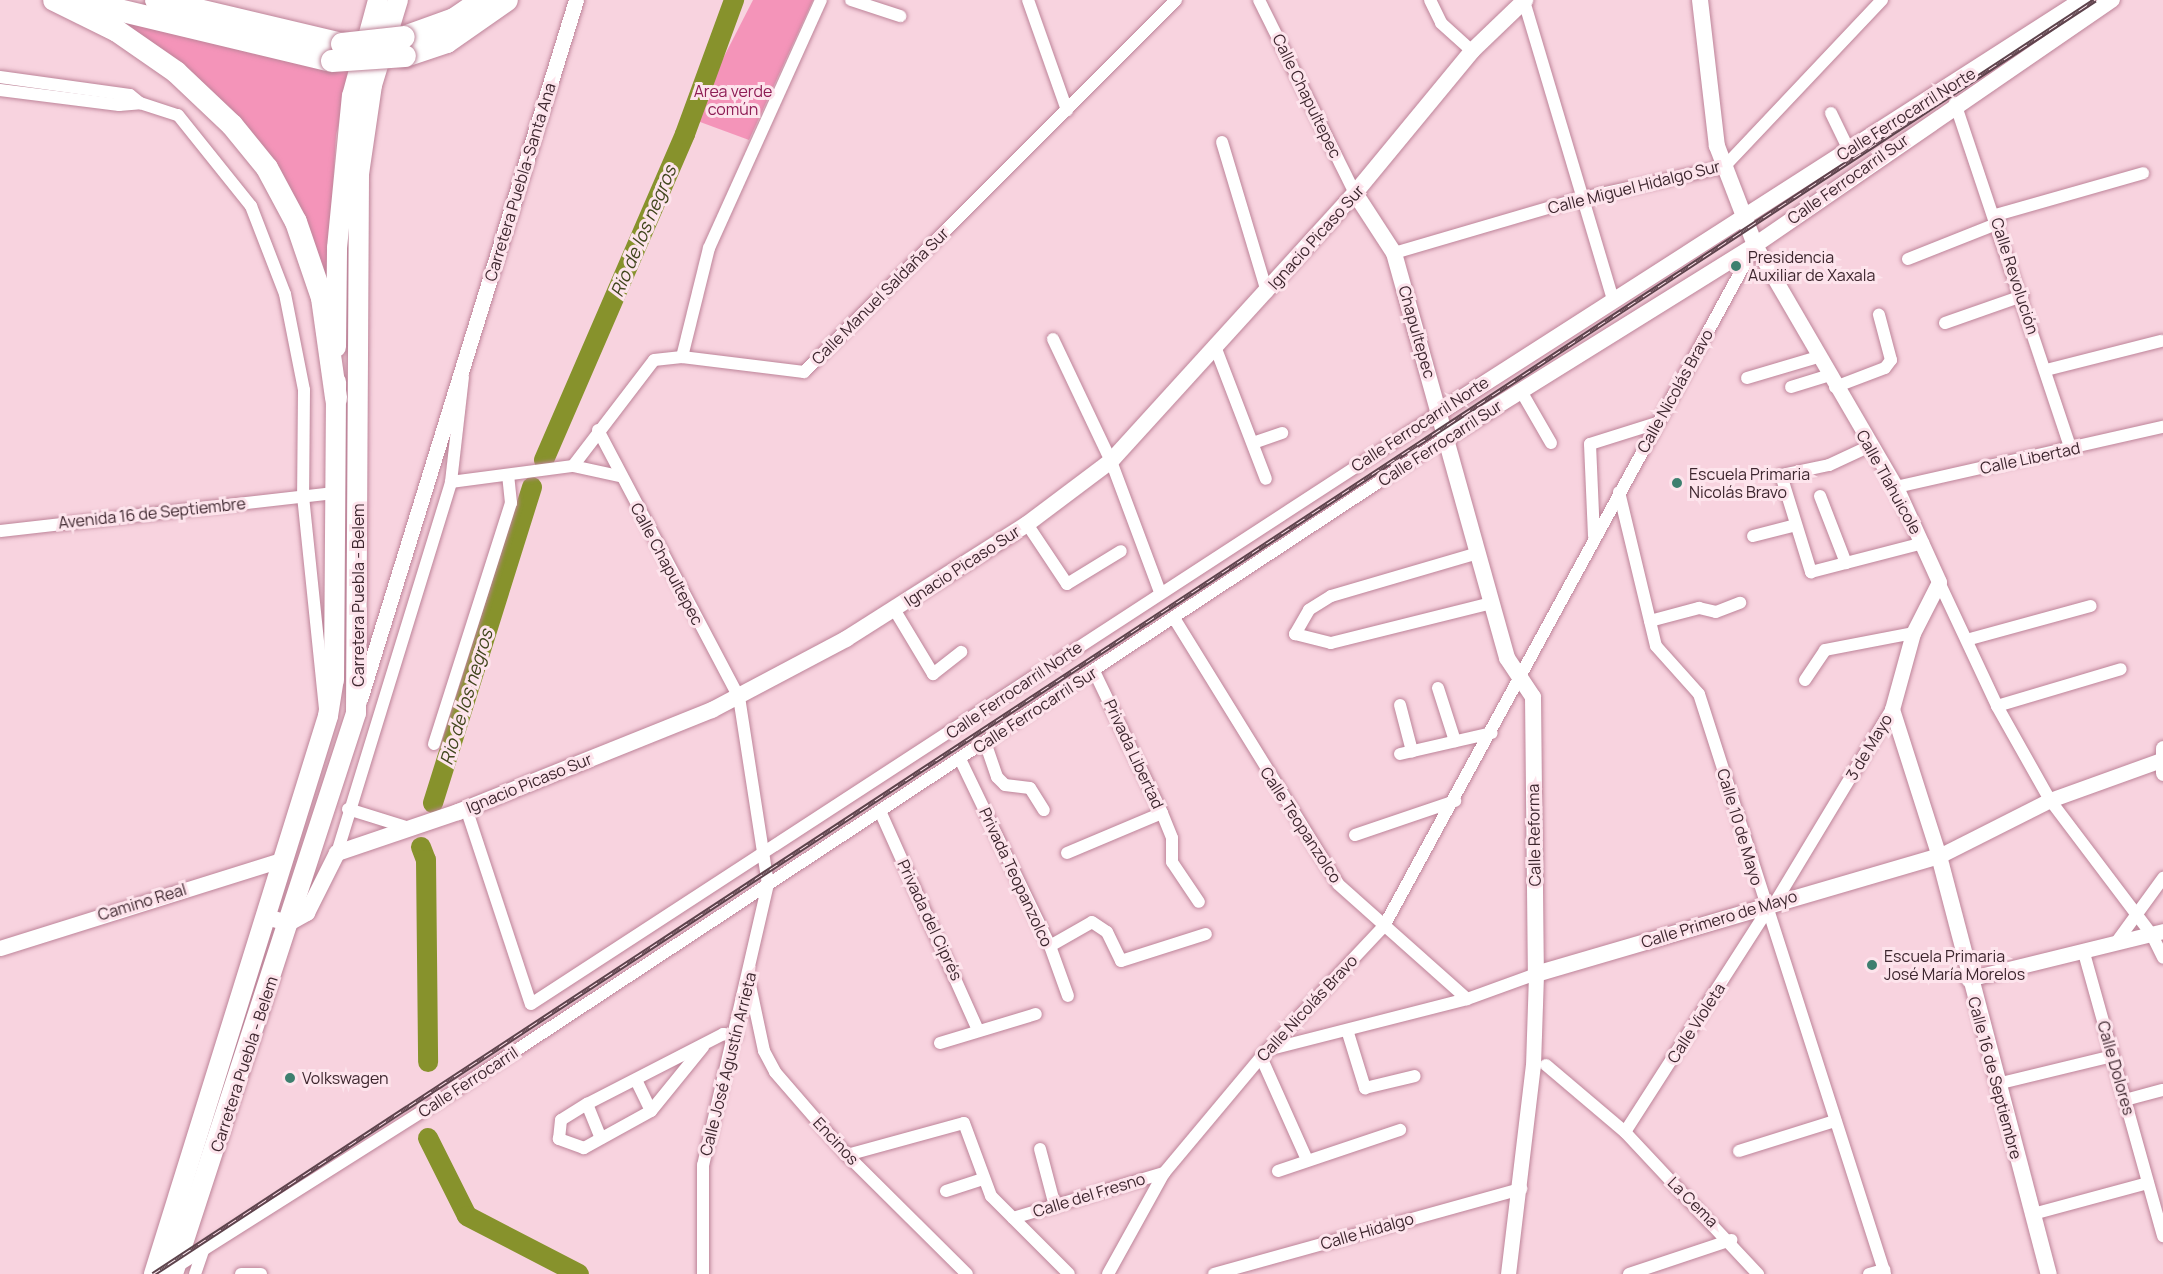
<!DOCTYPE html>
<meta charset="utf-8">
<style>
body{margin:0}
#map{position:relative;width:2163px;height:1274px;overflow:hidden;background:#f8d3df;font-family:Manrope,sans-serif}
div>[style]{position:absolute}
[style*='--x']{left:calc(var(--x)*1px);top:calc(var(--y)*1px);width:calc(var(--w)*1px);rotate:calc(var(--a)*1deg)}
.green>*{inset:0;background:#f494b9}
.river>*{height:20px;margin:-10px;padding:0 10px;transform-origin:10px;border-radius:10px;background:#87922c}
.roads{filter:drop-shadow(0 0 2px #bd8499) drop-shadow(0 0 2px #bd8499)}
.minor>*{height:12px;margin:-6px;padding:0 6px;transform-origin:6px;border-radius:6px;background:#fff}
.tertiary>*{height:15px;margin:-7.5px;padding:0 7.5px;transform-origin:7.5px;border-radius:7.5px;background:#fff}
.secondary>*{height:16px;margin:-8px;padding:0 8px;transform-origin:8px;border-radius:8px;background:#fff}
.primary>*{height:20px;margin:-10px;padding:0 10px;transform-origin:10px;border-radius:10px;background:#fff}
.motorway>*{height:22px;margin:-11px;padding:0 11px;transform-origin:11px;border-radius:11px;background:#fff}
.rail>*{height:5px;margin-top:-2.5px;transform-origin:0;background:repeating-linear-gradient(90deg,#fde4ec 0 9px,#5d434c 0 18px);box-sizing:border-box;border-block:2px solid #5d434c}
.bridges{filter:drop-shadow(0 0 2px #bd8499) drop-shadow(0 0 2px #bd8499)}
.motorway-bridge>*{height:22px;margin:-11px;padding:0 11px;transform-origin:11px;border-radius:11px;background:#fff}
.dots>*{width:16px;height:16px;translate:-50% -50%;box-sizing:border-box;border:3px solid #fde4ec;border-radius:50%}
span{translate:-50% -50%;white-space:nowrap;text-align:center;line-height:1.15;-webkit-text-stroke:6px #fde4ec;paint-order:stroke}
.park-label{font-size:16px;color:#8e1d55}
.street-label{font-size:16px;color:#3d262e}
.poi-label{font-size:16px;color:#3d262e}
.left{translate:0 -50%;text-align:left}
.water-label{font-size:18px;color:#40451c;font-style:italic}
</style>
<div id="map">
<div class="green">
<div style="clip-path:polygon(753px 0,813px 0,749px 140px,692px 119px)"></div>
<div style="clip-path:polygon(95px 8px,352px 69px,336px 135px,326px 298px,306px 233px,171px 55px)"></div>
</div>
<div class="river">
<div style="--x:544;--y:460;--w:355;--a:-66.6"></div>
<div style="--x:685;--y:134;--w:143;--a:-69.9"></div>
<div style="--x:433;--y:803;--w:331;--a:-72.6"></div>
<div style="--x:421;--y:847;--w:14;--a:69"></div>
<div style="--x:426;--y:860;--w:202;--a:89.4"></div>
<div style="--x:428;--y:1138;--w:87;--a:63.4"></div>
<div style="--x:467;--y:1216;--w:126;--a:27.4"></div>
</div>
<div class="roads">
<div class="minor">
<div style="--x:851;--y:0;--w:52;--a:18.1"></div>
<div style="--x:1028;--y:0;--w:117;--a:70.5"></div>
<div style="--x:1259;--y:0;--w:216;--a:63.6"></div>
<div style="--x:1430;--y:0;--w:25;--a:64"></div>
<div style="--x:1441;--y:23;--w:42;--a:42.1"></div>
<div style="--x:1524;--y:1;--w:312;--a:73.4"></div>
<div style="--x:0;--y:77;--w:131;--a:7.9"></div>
<div style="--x:130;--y:95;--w:13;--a:39"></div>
<div style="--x:0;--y:90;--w:120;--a:7.2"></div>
<div style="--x:119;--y:105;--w:21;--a:-5"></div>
<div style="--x:140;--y:103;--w:40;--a:18"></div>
<div style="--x:178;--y:115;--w:117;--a:51.3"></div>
<div style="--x:251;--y:206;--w:94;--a:68.9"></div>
<div style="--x:285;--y:294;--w:98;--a:78.8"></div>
<div style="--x:304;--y:390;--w:106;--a:90.5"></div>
<div style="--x:303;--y:496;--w:214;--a:84.1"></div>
<div style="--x:1955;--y:103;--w:366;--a:71.5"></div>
<div style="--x:1831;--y:113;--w:41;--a:64.1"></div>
<div style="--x:1222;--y:142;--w:157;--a:73.3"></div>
<div style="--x:1996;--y:215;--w:153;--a:-15.9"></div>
<div style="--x:1394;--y:253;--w:196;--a:-16.3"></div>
<div style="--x:1582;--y:198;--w:145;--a:-12.3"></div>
<div style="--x:1724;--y:167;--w:230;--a:-46.6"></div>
<div style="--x:1908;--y:259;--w:98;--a:-21.6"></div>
<div style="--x:1945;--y:323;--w:82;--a:-19.3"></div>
<div style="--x:1053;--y:339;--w:135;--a:64.6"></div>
<div style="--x:1111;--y:461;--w:140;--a:69.5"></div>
<div style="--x:1216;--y:349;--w:139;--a:69"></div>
<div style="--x:682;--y:357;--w:112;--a:-76.1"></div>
<div style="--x:709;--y:248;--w:272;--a:-65.7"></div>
<div style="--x:2046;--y:370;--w:119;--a:-14.2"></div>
<div style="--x:1747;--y:378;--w:74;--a:-16.5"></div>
<div style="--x:1791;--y:387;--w:39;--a:-17"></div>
<div style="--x:1835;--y:387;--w:53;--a:-20.8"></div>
<div style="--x:1885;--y:368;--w:10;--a:-53"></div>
<div style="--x:1891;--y:360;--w:47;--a:-104.9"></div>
<div style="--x:1521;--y:391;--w:60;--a:60"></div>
<div style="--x:598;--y:430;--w:302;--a:62.2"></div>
<div style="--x:739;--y:697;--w:189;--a:81.2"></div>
<div style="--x:768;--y:884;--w:288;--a:103"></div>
<div style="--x:703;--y:1165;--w:109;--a:90"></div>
<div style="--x:1253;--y:443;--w:31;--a:-19"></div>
<div style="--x:1870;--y:446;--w:45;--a:155.1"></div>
<div style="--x:1829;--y:465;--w:49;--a:168.2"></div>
<div style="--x:1781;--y:475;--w:102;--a:72.8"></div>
<div style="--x:1811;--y:572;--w:116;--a:-14.5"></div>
<div style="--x:573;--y:466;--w:47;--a:12.3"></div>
<div style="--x:451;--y:482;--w:123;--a:-7.5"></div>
<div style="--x:573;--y:466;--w:133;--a:-52.6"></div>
<div style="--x:654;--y:360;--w:28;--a:-6"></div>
<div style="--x:682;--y:357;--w:123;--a:7"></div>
<div style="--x:804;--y:372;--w:526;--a:-45"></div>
<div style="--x:1896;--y:487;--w:274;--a:-12.7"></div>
<div style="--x:1619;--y:492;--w:158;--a:76.5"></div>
<div style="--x:1656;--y:646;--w:64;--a:48.1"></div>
<div style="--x:1699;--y:694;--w:609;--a:72.22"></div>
<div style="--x:1820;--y:496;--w:72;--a:68.8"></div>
<div style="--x:1027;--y:524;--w:72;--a:56.3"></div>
<div style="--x:1067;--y:584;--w:63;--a:-31.4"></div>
<div style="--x:0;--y:531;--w:337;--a:-6.5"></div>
<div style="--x:1594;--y:536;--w:92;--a:-92.5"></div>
<div style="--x:1590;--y:444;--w:70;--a:-17.4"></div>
<div style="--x:1753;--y:536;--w:44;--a:-14.3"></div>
<div style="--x:1478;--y:553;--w:153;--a:163.7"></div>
<div style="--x:1331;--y:596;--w:26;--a:148"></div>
<div style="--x:1309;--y:610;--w:28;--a:120"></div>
<div style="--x:1295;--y:634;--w:37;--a:14"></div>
<div style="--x:1331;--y:643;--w:165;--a:-14"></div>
<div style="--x:1939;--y:582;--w:137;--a:64.9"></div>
<div style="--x:1997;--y:706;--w:108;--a:60.6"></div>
<div style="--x:2050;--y:800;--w:169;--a:52.9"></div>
<div style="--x:2152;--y:935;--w:25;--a:64"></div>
<div style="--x:894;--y:609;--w:76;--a:59"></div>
<div style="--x:933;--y:674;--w:36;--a:-38"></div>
<div style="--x:1174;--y:618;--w:312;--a:58.3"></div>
<div style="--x:1338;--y:884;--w:173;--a:41.7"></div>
<div style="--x:1650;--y:621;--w:51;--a:-14.9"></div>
<div style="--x:1699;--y:608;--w:17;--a:13"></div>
<div style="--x:1716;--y:612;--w:26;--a:-21"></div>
<div style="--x:1970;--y:639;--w:125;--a:-15.3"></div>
<div style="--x:1094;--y:671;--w:157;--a:64.4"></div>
<div style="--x:1162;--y:813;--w:27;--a:68"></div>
<div style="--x:1172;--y:838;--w:24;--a:90"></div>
<div style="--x:1172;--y:862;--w:48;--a:56"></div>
<div style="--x:1805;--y:680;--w:36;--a:-56"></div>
<div style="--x:1825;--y:650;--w:90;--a:-10.9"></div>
<div style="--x:1438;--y:688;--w:56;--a:72.2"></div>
<div style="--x:1400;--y:705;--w:48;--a:75.4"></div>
<div style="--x:1997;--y:706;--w:129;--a:-16.6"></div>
<div style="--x:985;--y:742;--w:37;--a:71"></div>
<div style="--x:997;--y:777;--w:11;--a:45"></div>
<div style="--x:1005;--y:785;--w:25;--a:7"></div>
<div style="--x:1030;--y:788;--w:26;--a:58"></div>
<div style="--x:434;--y:744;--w:253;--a:-72.3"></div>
<div style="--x:511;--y:503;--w:27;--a:-96"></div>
<div style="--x:1400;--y:754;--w:94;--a:-12.9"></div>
<div style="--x:960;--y:759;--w:208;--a:64.3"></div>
<div style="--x:1050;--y:946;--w:53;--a:70.2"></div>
<div style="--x:466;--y:808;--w:206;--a:71.7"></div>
<div style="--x:531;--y:1004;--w:1085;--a:-33.07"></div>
<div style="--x:348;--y:809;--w:64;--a:17.3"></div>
<div style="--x:880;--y:811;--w:240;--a:65.9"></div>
<div style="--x:1355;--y:835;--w:106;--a:-18.8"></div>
<div style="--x:337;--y:853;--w:388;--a:-72.9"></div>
<div style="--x:451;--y:482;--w:106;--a:-83.5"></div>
<div style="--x:1067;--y:853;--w:103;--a:-22.8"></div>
<div style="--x:1776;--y:901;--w:224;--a:-58.9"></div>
<div style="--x:2118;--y:940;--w:77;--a:-54"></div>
<div style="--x:1050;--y:946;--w:48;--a:-29.7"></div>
<div style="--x:1092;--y:922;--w:18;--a:34"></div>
<div style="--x:1107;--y:932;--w:32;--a:64"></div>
<div style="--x:1121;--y:961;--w:89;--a:-17.6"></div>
<div style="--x:2084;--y:953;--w:294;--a:74.4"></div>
<div style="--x:750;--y:985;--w:67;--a:78"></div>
<div style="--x:764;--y:1051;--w:24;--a:62"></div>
<div style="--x:775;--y:1072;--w:110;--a:49.1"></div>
<div style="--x:847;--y:1155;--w:169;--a:44.8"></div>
<div style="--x:1348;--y:1033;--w:58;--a:72.8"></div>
<div style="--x:1365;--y:1088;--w:51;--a:-13.5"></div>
<div style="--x:940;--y:1043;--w:100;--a:-16.8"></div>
<div style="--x:703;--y:1047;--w:82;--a:129.1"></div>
<div style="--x:651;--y:1111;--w:77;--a:151.1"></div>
<div style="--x:584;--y:1148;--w:27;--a:-160"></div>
<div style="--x:559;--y:1139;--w:19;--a:-84"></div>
<div style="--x:561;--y:1120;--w:31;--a:-32"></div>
<div style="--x:587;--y:1104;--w:153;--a:-27.2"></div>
<div style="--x:723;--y:1034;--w:13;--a:9"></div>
<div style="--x:1267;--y:1050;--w:206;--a:-14.3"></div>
<div style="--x:1467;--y:999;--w:73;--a:-19.9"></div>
<div style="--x:1261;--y:1057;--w:113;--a:65.9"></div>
<div style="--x:1546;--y:1065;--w:104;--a:40.3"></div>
<div style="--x:1625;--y:1132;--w:195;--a:46.9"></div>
<div style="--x:637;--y:1082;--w:32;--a:64"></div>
<div style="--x:1997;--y:1084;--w:119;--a:-13.6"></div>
<div style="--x:2125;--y:1100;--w:39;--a:-15"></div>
<div style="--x:587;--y:1104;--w:37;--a:68"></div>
<div style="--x:1625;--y:1132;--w:261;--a:-57.3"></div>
<div style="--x:1040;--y:1149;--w:59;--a:75.3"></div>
<div style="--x:1739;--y:1151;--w:101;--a:-17.4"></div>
<div style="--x:847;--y:1155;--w:121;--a:-15.3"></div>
<div style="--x:964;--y:1123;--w:78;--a:69.7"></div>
<div style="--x:991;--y:1196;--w:110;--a:45"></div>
<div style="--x:1278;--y:1171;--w:129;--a:-18.6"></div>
<div style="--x:946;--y:1191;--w:38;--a:-18"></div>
<div style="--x:2033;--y:1214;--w:119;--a:-15.1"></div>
<div style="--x:1013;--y:1218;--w:158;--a:-16.6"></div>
<div style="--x:173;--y:1269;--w:338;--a:-32.3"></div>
<div style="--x:459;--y:1088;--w:1183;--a:-33.38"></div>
<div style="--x:195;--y:1274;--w:24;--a:-71"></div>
<div style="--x:241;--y:1274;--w:20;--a:0"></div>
<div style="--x:1108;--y:1274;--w:115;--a:-61"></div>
<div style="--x:1164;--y:1173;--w:151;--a:-50.1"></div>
<div style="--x:1261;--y:1057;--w:180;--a:-46.8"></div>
<div style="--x:1384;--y:926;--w:773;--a:-61.41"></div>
<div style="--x:1214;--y:1274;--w:319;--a:-15.5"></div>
<div style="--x:1629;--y:1274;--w:108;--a:-18.4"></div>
<div style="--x:1869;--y:1274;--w:16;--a:-15"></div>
</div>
<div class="tertiary">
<div style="--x:1755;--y:245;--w:280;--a:59.8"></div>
<div style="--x:1896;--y:487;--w:104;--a:65.6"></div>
<div style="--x:1939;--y:582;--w:57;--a:117"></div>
<div style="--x:1913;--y:633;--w:79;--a:105.4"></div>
<div style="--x:1892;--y:709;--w:154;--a:72.3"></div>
<div style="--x:1939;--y:856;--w:124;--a:-26.8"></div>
<div style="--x:2050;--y:800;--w:118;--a:-19.8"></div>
<div style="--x:360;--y:699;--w:732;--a:-72.83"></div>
<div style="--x:2163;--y:748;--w:25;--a:90"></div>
<div style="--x:0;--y:948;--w:298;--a:-17.4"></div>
<div style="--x:1968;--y:979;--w:201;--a:-13.8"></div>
<div style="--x:1508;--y:1274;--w:210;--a:-83.2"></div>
<div style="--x:1533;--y:1065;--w:91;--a:-88.1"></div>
</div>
<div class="secondary">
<div style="--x:1700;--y:0;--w:147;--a:83.4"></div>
<div style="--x:1717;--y:146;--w:106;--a:69"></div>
<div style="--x:1355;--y:193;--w:72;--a:57"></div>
<div style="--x:1394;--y:253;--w:420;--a:74.4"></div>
<div style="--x:1507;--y:658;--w:47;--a:56.3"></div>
<div style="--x:1533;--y:697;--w:277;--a:89.4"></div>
<div style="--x:1536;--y:974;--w:420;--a:-16.3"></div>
<div style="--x:1939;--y:856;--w:432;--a:75.3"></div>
<div style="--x:1440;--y:412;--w:763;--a:-32.69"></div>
<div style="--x:1447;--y:437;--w:363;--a:-31.9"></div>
<div style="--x:1755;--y:245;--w:433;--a:-34.5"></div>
<div style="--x:266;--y:917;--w:24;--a:15"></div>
<div style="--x:289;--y:923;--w:21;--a:-29"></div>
<div style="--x:307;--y:913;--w:67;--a:-63.4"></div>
<div style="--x:337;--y:853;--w:128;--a:-18.7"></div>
<div style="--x:458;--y:812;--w:274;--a:-21.9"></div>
<div style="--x:712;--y:710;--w:152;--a:-27.9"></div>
<div style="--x:846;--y:639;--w:214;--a:-32.4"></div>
<div style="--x:1027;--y:524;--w:105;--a:-36.9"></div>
<div style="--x:1111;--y:461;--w:362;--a:-47.7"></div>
<div style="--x:1355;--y:193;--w:184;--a:-50.5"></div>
<div style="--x:1472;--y:51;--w:74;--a:-43.9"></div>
</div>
<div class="primary">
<div style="--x:336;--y:347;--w:99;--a:-89.4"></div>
<div style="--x:337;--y:248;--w:153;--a:-84.4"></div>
<div style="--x:352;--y:96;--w:99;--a:-74.8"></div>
<div style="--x:154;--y:1274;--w:584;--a:-72.68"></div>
<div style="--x:328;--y:716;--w:36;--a:-81"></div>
<div style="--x:334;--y:680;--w:298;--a:-89.6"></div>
<div style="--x:173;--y:1274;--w:590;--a:-71.93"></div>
<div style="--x:356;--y:713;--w:539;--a:-89.68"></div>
<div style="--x:359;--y:174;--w:90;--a:-81.7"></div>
<div style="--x:372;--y:85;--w:89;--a:-73"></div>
</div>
<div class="motorway">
<div style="--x:54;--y:0;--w:70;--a:26.2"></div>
<div style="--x:117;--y:31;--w:72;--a:34.8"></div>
<div style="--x:176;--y:72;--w:77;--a:43.4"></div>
<div style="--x:232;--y:125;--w:55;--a:50.9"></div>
<div style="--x:267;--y:168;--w:61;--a:61.8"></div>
<div style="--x:296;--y:222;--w:80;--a:71.1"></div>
<div style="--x:322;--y:298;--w:101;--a:82"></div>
<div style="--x:77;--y:0;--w:262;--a:13.5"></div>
<div style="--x:156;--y:0;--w:191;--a:13.3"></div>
<div style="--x:404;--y:37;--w:53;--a:-19.8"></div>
<div style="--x:454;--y:19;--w:34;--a:-34"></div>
<div style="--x:405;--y:56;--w:44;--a:-18.4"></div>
<div style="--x:447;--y:42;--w:73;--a:-35"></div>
</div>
</div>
<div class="rail">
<div style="--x:153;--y:1274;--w:2323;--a:-33.27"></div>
</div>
<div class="bridges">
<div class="motorway-bridge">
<div style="--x:342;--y:44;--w:62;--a:-6.4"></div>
<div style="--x:332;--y:61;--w:73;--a:-3.9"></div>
</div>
</div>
<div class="dots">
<div style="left:1736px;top:266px;background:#3d7f6f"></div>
<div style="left:1677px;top:483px;background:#3d7f6f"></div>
<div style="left:1872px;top:965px;background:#3d7f6f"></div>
<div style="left:290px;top:1078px;background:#3d7f6f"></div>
</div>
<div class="park-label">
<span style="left:733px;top:100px">Area verde<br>común</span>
</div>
<div class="street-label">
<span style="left:1307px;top:96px;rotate:64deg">Calle Chapultepec</span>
<span style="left:1906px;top:114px;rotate:-32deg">Calle Ferrocarril Norte</span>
<span style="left:1848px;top:179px;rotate:-35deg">Calle Ferrocarril Sur</span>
<span style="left:520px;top:182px;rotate:-73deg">Carretera Puebla-Santa Ana</span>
<span style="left:1634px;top:187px;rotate:-14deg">Calle Miguel Hidalgo Sur</span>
<span style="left:1316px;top:237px;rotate:-48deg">Ignacio Picaso Sur</span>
<span style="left:2015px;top:276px;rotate:72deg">Calle Revolución</span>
<span style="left:880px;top:296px;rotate:-45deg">Calle Manuel Saldaña Sur</span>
<span style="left:1417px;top:332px;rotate:74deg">Chapultepec</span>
<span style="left:1675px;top:391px;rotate:-61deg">Calle Nicolás Bravo</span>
<span style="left:1420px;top:424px;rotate:-33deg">Calle Ferrocarril Norte</span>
<span style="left:1440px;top:443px;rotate:-33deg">Calle Ferrocarril Sur</span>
<span style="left:2030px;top:458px;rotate:-12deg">Calle Libertad</span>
<span style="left:1889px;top:482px;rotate:61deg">Calle Tlahuicole</span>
<span style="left:152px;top:513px;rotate:-6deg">Avenida 16 de Septiembre</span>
<span style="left:667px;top:564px;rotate:62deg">Calle Chapultepec</span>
<span style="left:962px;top:566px;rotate:-33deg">Ignacio Picaso Sur</span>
<span style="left:358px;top:595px;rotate:-90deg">Carretera Puebla - Belem</span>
<span style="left:1014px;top:690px;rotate:-34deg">Calle Ferrocarril Norte</span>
<span style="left:1035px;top:710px;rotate:-33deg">Calle Ferrocarril Sur</span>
<span style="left:1869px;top:747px;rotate:-59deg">3 de Mayo</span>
<span style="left:1134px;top:754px;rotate:65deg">Privada Libertad</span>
<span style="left:529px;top:783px;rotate:-22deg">Ignacio Picaso Sur</span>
<span style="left:1301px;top:825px;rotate:57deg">Calle Teopanzolco</span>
<span style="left:1740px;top:827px;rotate:73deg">Calle 10 de Mayo</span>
<span style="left:1534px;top:835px;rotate:-91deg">Calle Reforma</span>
<span style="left:1016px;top:877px;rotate:65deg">Privada Teopanzolco</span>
<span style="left:142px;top:902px;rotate:-17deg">Camino Real</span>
<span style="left:1719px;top:919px;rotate:-17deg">Calle Primero de Mayo</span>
<span style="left:930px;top:920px;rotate:65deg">Privada del Ciprés</span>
<span style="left:1307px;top:1008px;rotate:-47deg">Calle Nicolás Bravo</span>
<span style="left:1696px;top:1023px;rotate:-57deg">Calle Violeta</span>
<span style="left:244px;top:1064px;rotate:-72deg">Carretera Puebla - Belem</span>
<span style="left:728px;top:1064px;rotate:-76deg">Calle José Agustín Arrieta</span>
<span style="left:2116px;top:1068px;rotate:74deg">Calle Dolores</span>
<span style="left:1995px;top:1078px;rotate:75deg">Calle 16 de Septiembre</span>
<span style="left:468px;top:1082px;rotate:-33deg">Calle Ferrocarril</span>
<span style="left:836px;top:1141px;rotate:47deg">Encinos</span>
<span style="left:1089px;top:1195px;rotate:-17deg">Calle del Fresno</span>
<span style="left:1693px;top:1202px;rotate:45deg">La Cema</span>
<span style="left:1367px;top:1231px;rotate:-16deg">Calle Hidalgo</span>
</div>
<div class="poi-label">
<span class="left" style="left:1748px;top:266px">Presidencia<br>Auxiliar de Xaxala</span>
<span class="left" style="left:1689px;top:483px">Escuela Primaria<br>Nicolás Bravo</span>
<span class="left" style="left:1884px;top:965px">Escuela Primaria<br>José María Morelos</span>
<span class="left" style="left:302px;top:1078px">Volkswagen</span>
</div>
<div class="water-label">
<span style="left:643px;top:231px;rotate:-67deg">Rio de los negros</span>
<span style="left:466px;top:697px;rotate:-73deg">Rio de los negros</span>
</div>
</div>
